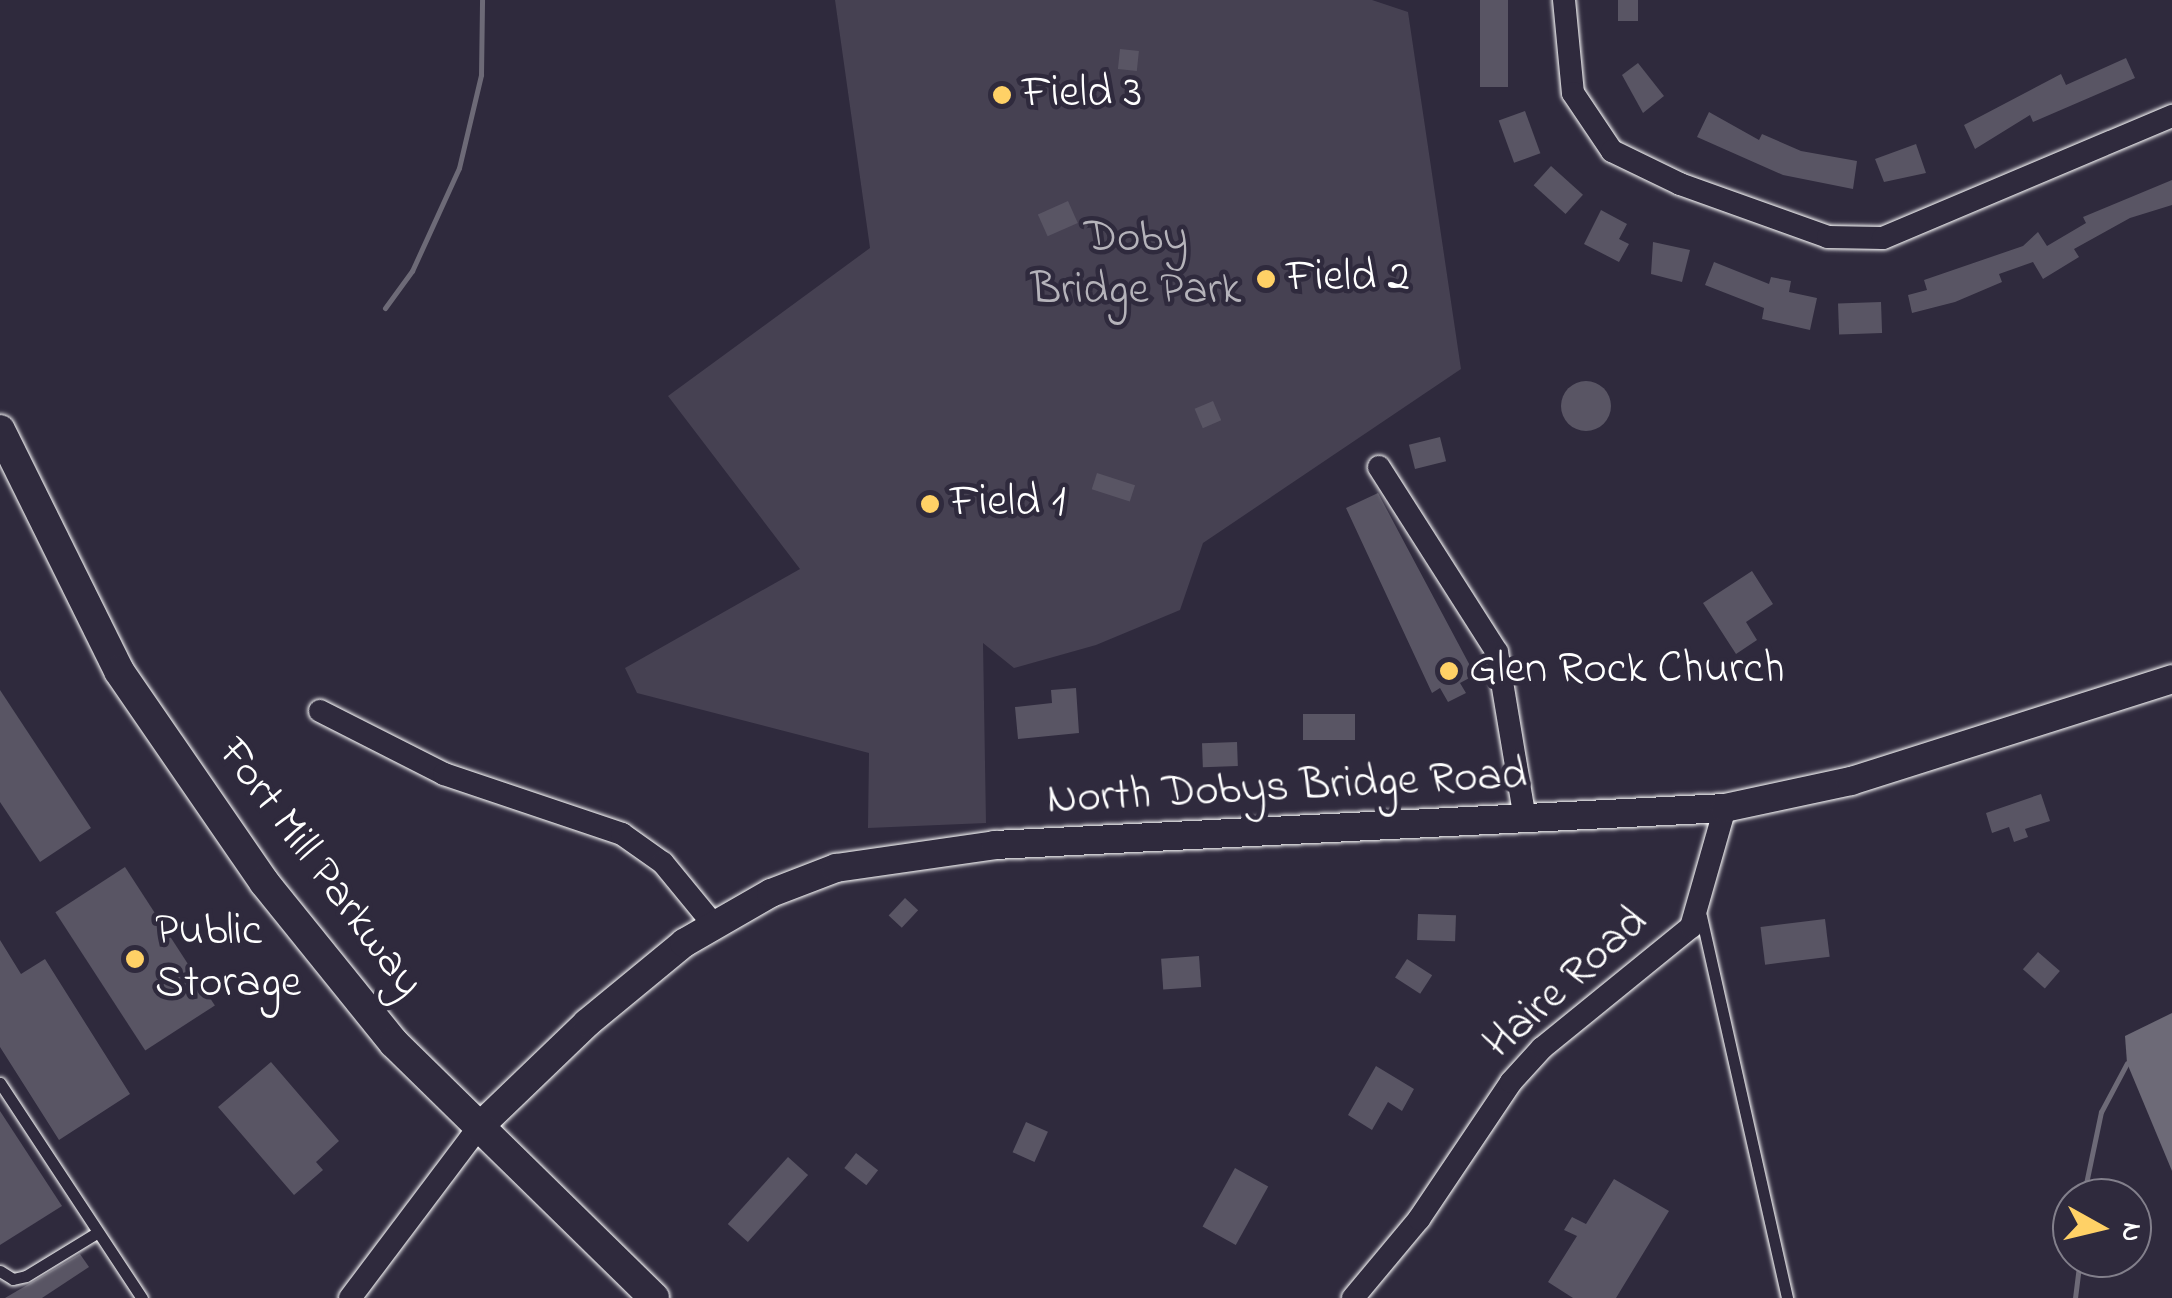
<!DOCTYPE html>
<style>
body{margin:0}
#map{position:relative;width:2172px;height:1298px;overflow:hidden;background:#2f2a3d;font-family:"Indie Flower",sans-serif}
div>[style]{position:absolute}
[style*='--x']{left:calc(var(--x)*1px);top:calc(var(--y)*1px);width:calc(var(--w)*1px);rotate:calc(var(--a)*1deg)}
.green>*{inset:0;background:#464152}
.water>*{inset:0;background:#6d6a77}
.stream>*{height:5px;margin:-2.5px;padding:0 2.5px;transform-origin:2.5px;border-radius:2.5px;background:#6d6a77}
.building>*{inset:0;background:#595564;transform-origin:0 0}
.round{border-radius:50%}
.roads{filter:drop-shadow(0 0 2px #fff) drop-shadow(0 0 2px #fff)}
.service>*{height:11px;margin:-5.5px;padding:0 5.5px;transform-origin:5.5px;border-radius:5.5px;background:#2f2a3d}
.minor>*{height:22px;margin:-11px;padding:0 11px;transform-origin:11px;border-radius:11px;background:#2f2a3d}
.tertiary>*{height:28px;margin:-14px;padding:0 14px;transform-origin:14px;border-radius:14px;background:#2f2a3d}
.secondary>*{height:30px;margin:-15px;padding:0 15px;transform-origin:15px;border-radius:15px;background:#2f2a3d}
.dots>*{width:28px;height:28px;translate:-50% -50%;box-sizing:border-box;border:5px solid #2f2a3d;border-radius:50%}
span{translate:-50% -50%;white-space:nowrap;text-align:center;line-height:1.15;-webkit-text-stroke:9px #2f2a3d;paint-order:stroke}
.poi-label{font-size:45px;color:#fff}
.left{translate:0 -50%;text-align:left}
.park-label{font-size:45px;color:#b5b3ba}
.street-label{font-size:45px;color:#fff}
.north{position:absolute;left:2052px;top:1178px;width:100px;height:100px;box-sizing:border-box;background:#2f2a3d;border:2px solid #827f8b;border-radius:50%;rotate:98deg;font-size:28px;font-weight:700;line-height:40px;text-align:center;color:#fff}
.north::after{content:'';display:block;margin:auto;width:35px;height:45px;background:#ffd166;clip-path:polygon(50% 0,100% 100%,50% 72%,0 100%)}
</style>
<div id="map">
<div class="green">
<div style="clip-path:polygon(835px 0,1372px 0,1408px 12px,1461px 369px,1203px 543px,1180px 610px,1096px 645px,1014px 668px,983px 643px,986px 823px,868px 828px,869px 753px,637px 693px,625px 668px,800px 569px,668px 396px,870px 248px)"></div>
</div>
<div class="water">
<div style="clip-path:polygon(2172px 1013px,2172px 1171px,2127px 1063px,2125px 1036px)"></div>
</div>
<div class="stream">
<div style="--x:385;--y:308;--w:46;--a:-53.9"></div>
<div style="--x:412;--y:271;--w:113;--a:-65.5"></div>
<div style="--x:459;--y:168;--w:96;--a:-76.7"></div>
<div style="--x:481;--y:75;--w:75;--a:-89.2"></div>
<div style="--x:2083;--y:1198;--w:88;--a:-78.2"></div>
<div style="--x:2101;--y:1112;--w:55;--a:-62"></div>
<div style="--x:2075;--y:1298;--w:40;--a:-82.9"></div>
</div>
<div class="building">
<div style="left:1480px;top:0;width:28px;height:87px"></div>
<div style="left:1618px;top:0;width:20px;height:21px"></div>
<div style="left:1120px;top:49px;width:19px;height:20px;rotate:6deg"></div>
<div style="clip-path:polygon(2126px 58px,2135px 78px,2033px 122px,2030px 115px,1975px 149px,1964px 125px,2061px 74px,2066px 85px)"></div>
<div style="clip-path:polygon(1638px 63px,1664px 96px,1643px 113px,1622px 75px)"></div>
<div style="left:1525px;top:111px;width:45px;height:28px;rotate:70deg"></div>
<div style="clip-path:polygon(1709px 112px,1759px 140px,1762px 134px,1801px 151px,1857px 161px,1853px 189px,1783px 175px,1697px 137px)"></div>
<div style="clip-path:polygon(1916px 144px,1926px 173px,1884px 182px,1875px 159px)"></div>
<div style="left:1551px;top:166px;width:43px;height:26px;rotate:42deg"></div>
<div style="clip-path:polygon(2172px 180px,2172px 205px,2130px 218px,2074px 249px,2079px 257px,2043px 279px,2033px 262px,1999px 274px,2002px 282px,1955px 302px,1912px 313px,1908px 295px,1927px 290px,1924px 280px,2023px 246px,2038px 232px,2047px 246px,2086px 223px,2083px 217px)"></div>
<div style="left:1068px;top:201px;width:24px;height:33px;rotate:66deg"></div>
<div style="clip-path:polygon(1601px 210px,1627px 224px,1619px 239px,1629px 244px,1619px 262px,1584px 244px)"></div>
<div style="clip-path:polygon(1653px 242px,1690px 250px,1682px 282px,1651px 274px)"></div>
<div style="clip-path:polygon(1714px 262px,1769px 284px,1771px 277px,1791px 281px,1789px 292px,1817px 298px,1810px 330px,1762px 319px,1764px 308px,1705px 285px)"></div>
<div style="left:1881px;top:302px;width:31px;height:43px;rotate:88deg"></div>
<div class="round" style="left:1561px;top:381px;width:50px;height:50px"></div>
<div style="left:1213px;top:401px;width:21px;height:20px;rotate:67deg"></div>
<div style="left:1440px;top:437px;width:25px;height:32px;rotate:76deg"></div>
<div style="left:1097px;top:473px;width:40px;height:17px;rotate:18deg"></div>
<div style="clip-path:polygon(1378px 493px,1475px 675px,1460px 683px,1466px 693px,1448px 702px,1440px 688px,1432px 693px,1346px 508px)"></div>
<div style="clip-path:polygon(1752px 571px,1773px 604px,1746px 622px,1757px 640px,1736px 654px,1703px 603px)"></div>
<div style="clip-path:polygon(1076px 688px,1079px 733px,1018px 739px,1015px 707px,1052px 703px,1051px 690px)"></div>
<div style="clip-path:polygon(0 690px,91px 828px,40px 862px,0 802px)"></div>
<div style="left:1355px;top:714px;width:26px;height:52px;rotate:90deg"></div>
<div style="left:1237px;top:742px;width:24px;height:35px;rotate:88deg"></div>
<div style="clip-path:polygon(2041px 794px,2050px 821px,2025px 829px,2028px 837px,2014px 842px,2009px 827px,1992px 833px,1986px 813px)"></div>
<div style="left:125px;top:867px;width:165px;height:83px;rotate:57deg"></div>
<div style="left:905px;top:898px;width:18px;height:24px;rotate:43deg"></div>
<div style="left:1418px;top:914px;width:38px;height:26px;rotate:2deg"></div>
<div style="left:1825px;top:919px;width:38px;height:65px;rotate:83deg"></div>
<div style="clip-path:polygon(0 940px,21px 974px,45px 959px,130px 1094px,59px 1140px,0 1047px)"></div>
<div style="left:2038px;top:952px;width:29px;height:23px;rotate:41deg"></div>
<div style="left:1199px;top:956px;width:31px;height:38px;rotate:86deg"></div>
<div style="left:1407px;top:959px;width:30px;height:22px;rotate:33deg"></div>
<div style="clip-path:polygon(271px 1062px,339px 1141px,316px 1162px,323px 1170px,294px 1195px,218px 1107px)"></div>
<div style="clip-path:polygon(1376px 1066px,1414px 1089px,1402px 1111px,1388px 1102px,1372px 1130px,1348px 1115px)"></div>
<div style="clip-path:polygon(0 1111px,62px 1206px,0 1245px)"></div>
<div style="left:1026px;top:1122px;width:24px;height:33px;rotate:24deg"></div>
<div style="left:856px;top:1153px;width:28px;height:19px;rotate:38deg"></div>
<div style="left:788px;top:1157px;width:27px;height:90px;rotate:42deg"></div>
<div style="left:1235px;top:1168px;width:38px;height:67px;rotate:29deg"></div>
<div style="clip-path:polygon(1614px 1179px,1669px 1211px,1616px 1298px,1573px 1298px,1548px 1282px,1577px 1236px,1564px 1230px,1572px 1217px,1586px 1224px)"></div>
<div style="clip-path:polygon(80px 1254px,89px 1267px,42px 1298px,5px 1298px)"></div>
</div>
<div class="roads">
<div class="service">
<div style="--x:1701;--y:916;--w:392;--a:77.3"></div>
<div style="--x:0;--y:1083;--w:258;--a:56.6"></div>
<div style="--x:0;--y:1271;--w:15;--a:32"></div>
<div style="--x:13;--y:1279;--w:13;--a:-13"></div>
<div style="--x:26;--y:1276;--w:84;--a:-31.4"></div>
</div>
<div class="minor">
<div style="--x:1564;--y:0;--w:93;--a:84.5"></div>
<div style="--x:1573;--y:93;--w:70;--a:56.1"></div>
<div style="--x:1612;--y:151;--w:76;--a:25.9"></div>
<div style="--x:1680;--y:184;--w:157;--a:19.7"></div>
<div style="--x:1828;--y:237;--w:55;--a:1"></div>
<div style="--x:1883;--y:238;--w:314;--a:-22.9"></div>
<div style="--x:1379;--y:467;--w:219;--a:57.5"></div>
<div style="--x:1497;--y:652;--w:170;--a:80.5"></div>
<div style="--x:320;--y:711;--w:139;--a:26.9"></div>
<div style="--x:444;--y:774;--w:188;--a:18.6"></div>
<div style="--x:622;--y:834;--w:50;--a:35.3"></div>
<div style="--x:663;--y:863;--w:80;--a:50.6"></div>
<div style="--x:350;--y:1298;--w:213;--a:-53"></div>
<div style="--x:1353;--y:1298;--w:103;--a:-50.1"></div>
<div style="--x:1419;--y:1219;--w:165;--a:-56.1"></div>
<div style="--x:1511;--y:1082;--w:46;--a:-47.6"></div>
<div style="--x:1542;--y:1048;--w:192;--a:-39.1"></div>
<div style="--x:1691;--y:927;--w:124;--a:-74.1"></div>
</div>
<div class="tertiary">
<div style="--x:478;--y:1128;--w:151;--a:-43.9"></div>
<div style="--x:587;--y:1023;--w:126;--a:-39.5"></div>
<div style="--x:684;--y:943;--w:100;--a:-29.9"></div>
<div style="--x:771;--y:893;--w:70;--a:-21"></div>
<div style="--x:836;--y:868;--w:161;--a:-8.2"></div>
<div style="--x:995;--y:845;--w:731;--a:-2.9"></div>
<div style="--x:1725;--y:808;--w:129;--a:-12.1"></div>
<div style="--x:1851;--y:781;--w:337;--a:-17.6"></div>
</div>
<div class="secondary">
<div style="--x:0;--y:430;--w:269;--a:63.7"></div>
<div style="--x:119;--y:671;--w:256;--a:55.5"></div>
<div style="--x:264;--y:882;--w:207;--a:51.1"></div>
<div style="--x:394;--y:1043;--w:364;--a:44.4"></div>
</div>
</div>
<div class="dots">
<div style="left:1002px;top:95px;background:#ffd166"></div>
<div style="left:1266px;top:279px;background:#ffd166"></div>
<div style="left:930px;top:504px;background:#ffd166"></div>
<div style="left:1449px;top:671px;background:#ffd166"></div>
<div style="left:135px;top:959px;background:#ffd166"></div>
</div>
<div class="poi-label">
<span class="left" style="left:1022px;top:95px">Field 3</span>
<span class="left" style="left:1286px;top:279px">Field 2</span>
<span class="left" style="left:950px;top:504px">Field 1</span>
<span class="left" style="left:1469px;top:671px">Glen Rock Church</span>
<span class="left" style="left:155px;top:959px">Public<br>Storage</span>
</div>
<div class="park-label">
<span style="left:1136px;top:266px">Doby<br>Bridge Park</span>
</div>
<div class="street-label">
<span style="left:1287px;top:789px;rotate:-3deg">North Dobys Bridge Road</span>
<span style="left:319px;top:869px;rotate:53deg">Fort Mill Parkway</span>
<span style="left:1567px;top:984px;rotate:-42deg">Haire Road</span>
</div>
<div class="north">N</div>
</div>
